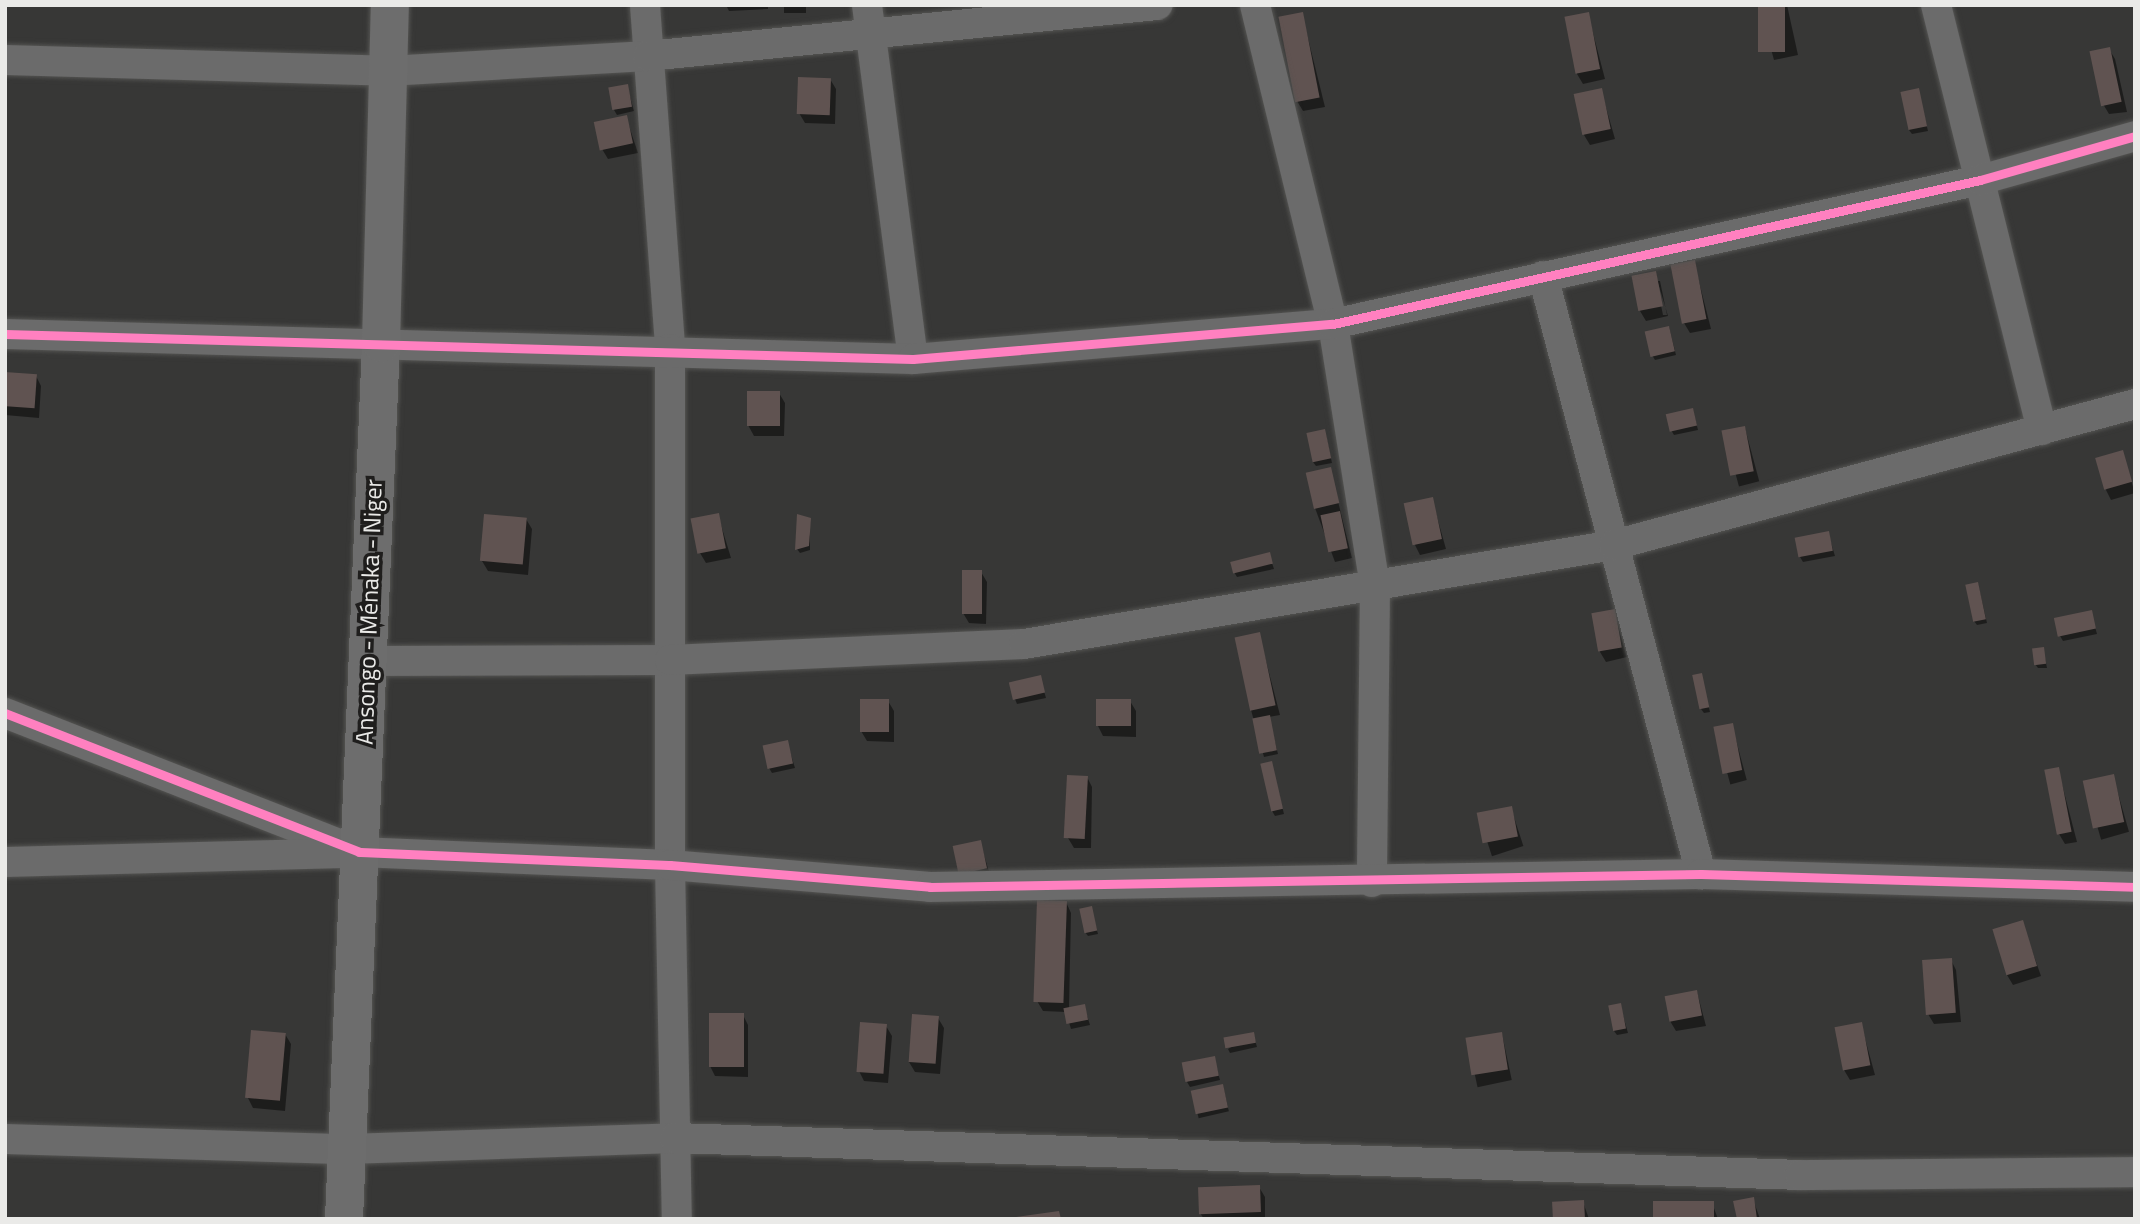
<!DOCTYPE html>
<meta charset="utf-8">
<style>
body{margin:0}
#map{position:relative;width:2140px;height:1224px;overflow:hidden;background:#373736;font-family:"Titillium Web",sans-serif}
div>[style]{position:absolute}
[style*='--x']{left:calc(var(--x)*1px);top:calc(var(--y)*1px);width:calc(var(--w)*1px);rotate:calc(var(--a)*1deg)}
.shadow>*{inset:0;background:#0007;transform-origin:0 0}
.building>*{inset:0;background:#605351;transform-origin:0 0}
.roads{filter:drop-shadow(0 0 2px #545452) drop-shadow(0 0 2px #545452)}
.street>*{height:30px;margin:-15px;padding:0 15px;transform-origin:15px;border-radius:15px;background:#6b6b6b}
.secondary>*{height:38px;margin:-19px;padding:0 19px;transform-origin:19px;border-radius:19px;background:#6d6d6d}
.cycleway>*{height:9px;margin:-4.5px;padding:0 4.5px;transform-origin:4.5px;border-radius:4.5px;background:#ff80c0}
span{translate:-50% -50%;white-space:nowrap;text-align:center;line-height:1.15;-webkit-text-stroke:7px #1f1e1d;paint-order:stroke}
.street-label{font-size:24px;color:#eaeae8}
.frame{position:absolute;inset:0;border:7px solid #eaeae8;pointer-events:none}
</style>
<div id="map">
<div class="shadow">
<div style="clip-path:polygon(726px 5px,768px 5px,768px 9px,729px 11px)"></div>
<div style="left:784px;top:5px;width:22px;height:8px"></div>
<div style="clip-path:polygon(1759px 5px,1787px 5px,1798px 55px,1774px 60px)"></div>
<div style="clip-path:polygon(1302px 14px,1325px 107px,1303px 111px,1297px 101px)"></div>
<div style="clip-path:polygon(1588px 14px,1605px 79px,1583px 84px,1577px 74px)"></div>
<div style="clip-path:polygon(2109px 49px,2115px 59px,2127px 112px,2109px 114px,2103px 104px)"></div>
<div style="clip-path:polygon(830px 79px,836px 89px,835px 124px,805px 123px,799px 113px)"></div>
<div style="clip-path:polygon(627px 86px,634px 111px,617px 115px,614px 110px)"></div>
<div style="clip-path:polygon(1601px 90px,1615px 139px,1590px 145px,1584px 135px)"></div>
<div style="clip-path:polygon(1918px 90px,1928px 131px,1912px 134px,1909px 130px)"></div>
<div style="clip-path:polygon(626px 117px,638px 153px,608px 159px,602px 149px)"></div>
<div style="clip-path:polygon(1694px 262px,1711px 329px,1690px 333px,1684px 323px)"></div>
<div style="clip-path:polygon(evenodd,1655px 273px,1668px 316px,1646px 321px,1640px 311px,1655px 273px,1656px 281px,1660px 281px,1667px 315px,1663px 315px,1656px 281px)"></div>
<div style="clip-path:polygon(1669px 327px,1676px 355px,1655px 360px,1652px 355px)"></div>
<div style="clip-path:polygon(5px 374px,36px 376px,41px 386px,39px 418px,5px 415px)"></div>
<div style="clip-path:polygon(779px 393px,785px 403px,784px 436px,754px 436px,748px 425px)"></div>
<div style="clip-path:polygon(1693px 410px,1698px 430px,1674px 435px,1671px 430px)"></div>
<div style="left:1745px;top:428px;width:55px;height:21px;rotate:75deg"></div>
<div style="clip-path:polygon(1326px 436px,1332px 463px,1316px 466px,1313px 462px)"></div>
<div style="clip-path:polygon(2122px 452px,2135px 493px,2111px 500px,2106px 490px)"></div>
<div style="clip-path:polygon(1330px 469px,1352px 558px,1335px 562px,1315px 508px)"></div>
<div style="clip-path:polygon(1432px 499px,1446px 549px,1420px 555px,1415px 545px)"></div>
<div style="clip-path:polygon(718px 515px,731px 558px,706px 563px,700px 553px)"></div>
<div style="clip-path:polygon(526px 519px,532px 529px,528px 575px,488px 571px,482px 561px)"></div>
<div style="clip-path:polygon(810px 520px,810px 550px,800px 553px,797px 549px)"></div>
<div style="clip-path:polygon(1828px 533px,1835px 556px,1803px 562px,1800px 557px)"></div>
<div style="clip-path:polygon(1269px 554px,1274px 569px,1237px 577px,1234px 572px)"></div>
<div style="clip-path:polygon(981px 572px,987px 582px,986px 624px,969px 623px,963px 613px)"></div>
<div style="clip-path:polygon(1978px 584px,1987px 623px,1977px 625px,1974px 621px)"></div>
<div style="clip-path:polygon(1614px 611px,1627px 657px,1606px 662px,1600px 652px)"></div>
<div style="clip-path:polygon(2091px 612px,2097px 634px,2063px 641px,2060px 636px)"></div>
<div style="clip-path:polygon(1259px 634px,1280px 715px,1269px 717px,1278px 754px,1264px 757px,1251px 710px)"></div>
<div style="clip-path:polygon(2043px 649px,2047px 668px,2038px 668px,2035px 664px)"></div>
<div style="clip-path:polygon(1701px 675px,1710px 712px,1704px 713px,1701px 709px)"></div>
<div style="clip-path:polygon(1040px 677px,1046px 698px,1017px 704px,1015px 699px)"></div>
<div style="clip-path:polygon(888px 701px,894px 711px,894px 742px,867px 741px,861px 731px)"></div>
<div style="clip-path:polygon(1130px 701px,1136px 711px,1136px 737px,1103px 736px,1098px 726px)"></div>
<div style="left:1732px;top:725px;width:57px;height:17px;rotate:75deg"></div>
<div style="clip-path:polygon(787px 742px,795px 768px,772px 773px,769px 768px)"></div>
<div style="clip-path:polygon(1271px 763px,1284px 814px,1275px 816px,1272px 811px)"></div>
<div style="clip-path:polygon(2058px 769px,2077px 842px,2065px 844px,2059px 834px)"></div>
<div style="left:2113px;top:776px;width:58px;height:29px;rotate:74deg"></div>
<div style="clip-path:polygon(1087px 777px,1092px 787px,1091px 848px,1074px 848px,1068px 838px)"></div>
<div style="left:1511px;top:808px;width:40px;height:33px;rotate:72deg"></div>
<div style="clip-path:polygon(980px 842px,991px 878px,966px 884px)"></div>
<div style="clip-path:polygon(1066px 902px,1071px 913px,1069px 1009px,1084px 1006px,1090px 1025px,1071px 1029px,1066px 1012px,1043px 1011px,1037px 1001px)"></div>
<div style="clip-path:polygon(1091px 908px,1098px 934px,1088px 936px,1085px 932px)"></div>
<div style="clip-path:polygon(2022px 922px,2041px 976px,2013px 985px,2007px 975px)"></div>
<div style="clip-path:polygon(1951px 960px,1956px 970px,1961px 1022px,1934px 1024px,1928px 1014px)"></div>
<div style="clip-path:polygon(1697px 992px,1706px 1026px,1676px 1031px,1670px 1021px)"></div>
<div style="clip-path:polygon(1620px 1005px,1628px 1033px,1617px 1035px,1614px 1031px)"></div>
<div style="clip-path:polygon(743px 1015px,748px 1025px,748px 1077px,715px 1076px,710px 1066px)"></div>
<div style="clip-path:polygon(938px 1018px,944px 1028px,940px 1074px,915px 1072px,909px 1062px)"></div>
<div style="clip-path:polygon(1861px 1024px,1875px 1075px,1850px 1080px,1844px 1070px)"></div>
<div style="clip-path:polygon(886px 1026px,892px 1036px,888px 1083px,864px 1081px,859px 1071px)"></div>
<div style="clip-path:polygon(1253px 1033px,1257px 1047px,1230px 1053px,1228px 1049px)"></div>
<div style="clip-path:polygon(285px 1034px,291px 1044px,285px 1111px,253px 1108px,248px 1098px)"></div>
<div style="left:1502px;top:1034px;width:47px;height:35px;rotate:78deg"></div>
<div style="clip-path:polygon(1214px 1058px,1220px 1080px,1190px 1087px,1187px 1082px)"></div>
<div style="left:1223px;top:1086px;width:26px;height:31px;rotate:77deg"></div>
<div style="clip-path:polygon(1259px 1187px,1265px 1197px,1265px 1219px,1204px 1219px,1200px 1213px)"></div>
<div style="clip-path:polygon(1753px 1199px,1760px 1219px,1738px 1219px)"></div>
<div style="clip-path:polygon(1583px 1202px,1589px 1219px,1555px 1219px)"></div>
<div style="clip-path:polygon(1712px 1203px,1718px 1219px,1655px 1219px)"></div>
</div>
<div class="building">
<div style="left:1758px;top:5px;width:27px;height:47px"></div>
<div style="left:1303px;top:12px;width:87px;height:25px;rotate:79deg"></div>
<div style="left:1589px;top:12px;width:58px;height:25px;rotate:79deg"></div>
<div style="left:2110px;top:47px;width:56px;height:21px;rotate:78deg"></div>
<div style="left:798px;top:77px;width:33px;height:37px;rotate:2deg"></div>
<div style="left:628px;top:84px;width:23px;height:20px;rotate:80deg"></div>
<div style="left:1602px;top:88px;width:42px;height:29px;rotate:78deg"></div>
<div style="left:1919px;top:88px;width:39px;height:19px;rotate:78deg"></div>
<div style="left:627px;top:115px;width:29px;height:34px;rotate:78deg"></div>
<div style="left:1695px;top:260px;width:60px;height:25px;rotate:79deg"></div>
<div style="left:1656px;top:271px;width:36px;height:25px;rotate:79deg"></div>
<div style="left:1669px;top:326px;width:26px;height:25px;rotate:77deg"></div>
<div style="left:5px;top:372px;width:32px;height:34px;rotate:4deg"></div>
<div style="left:747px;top:391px;width:33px;height:35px"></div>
<div style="left:1693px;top:408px;width:18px;height:28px;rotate:77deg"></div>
<div style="left:1745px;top:426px;width:46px;height:24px;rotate:79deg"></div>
<div style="left:1325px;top:429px;width:30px;height:19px;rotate:78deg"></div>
<div style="left:2123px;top:450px;width:33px;height:29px;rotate:74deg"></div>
<div style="left:1331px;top:467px;width:37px;height:26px;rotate:77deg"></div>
<div style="left:1433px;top:497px;width:43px;height:30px;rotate:78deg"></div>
<div style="left:1340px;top:511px;width:38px;height:20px;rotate:78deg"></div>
<div style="left:719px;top:513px;width:36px;height:29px;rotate:79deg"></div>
<div style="left:484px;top:514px;width:43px;height:47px;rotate:5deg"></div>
<div style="clip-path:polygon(797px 514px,811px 518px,809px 546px,795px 550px)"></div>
<div style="left:1829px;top:531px;width:20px;height:35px;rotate:79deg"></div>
<div style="left:1270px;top:552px;width:12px;height:41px;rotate:76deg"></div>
<div style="left:962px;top:570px;width:20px;height:44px"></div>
<div style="left:1978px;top:582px;width:38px;height:13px;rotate:78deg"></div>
<div style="left:1615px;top:609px;width:39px;height:24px;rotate:80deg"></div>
<div style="left:2092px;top:610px;width:19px;height:39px;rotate:78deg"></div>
<div style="left:1260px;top:632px;width:75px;height:26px;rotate:78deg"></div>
<div style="left:2044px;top:647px;width:17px;height:12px;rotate:83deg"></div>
<div style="left:1702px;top:673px;width:35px;height:10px;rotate:78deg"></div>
<div style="left:1041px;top:675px;width:18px;height:33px;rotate:77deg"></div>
<div style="left:860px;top:699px;width:29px;height:33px"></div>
<div style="left:1096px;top:699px;width:35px;height:27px"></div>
<div style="left:1270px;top:715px;width:36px;height:18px;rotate:79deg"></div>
<div style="left:1733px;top:723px;width:48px;height:20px;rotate:79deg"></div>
<div style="left:788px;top:740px;width:24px;height:26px;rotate:78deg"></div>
<div style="left:1272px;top:761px;width:49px;height:12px;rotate:77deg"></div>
<div style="left:2059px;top:767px;width:66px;height:15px;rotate:79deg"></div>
<div style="left:2114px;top:774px;width:49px;height:32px;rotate:78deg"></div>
<div style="left:1067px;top:775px;width:21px;height:63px;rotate:3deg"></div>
<div style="left:1512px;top:806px;width:31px;height:36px;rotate:79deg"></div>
<div style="left:981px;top:840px;width:29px;height:29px;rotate:78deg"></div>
<div style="left:1037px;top:900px;width:30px;height:102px;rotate:2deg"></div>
<div style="left:1092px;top:906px;width:25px;height:13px;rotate:78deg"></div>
<div style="left:2023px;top:920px;width:48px;height:32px;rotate:73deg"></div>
<div style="left:1952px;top:958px;width:55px;height:30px;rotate:86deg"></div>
<div style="left:1697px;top:990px;width:26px;height:33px;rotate:79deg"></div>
<div style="left:1621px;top:1003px;width:26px;height:13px;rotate:79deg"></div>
<div style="left:1085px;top:1004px;width:16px;height:22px;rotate:79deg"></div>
<div style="left:709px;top:1013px;width:35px;height:54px"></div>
<div style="left:912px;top:1014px;width:27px;height:48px;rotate:4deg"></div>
<div style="left:860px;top:1022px;width:27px;height:50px;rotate:4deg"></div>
<div style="left:1862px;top:1022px;width:44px;height:28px;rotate:79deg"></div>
<div style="left:251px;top:1030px;width:35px;height:68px;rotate:5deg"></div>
<div style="left:1254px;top:1032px;width:11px;height:31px;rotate:80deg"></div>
<div style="left:1502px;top:1032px;width:38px;height:37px;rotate:81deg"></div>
<div style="left:1215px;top:1056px;width:20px;height:34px;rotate:79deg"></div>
<div style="left:1223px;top:1084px;width:24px;height:33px;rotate:78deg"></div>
<div style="left:1260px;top:1185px;width:27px;height:62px;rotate:88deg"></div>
<div style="clip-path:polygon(1754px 1197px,1757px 1219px,1737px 1219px,1733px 1201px)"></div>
<div style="left:1584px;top:1200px;width:19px;height:32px;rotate:87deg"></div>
<div style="left:1653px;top:1201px;width:61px;height:18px"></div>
<div style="clip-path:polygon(1059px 1211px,1061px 1219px,1016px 1219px,1016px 1217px)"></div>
</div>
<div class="roads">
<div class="street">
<div style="--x:645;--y:5;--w:345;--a:85.8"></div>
<div style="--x:670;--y:349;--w:516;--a:90"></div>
<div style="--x:670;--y:865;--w:354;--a:88.9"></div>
<div style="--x:867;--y:5;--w:357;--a:82.6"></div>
<div style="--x:1255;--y:5;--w:328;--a:76.3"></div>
<div style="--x:1333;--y:324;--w:264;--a:80.9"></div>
<div style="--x:1375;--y:585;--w:297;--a:90.6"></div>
<div style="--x:1936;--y:5;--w:438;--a:76"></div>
<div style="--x:5;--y:60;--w:383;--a:1.6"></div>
<div style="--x:388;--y:71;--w:260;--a:-3.3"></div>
<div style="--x:648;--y:56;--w:512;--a:-5.72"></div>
<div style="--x:1543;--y:276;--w:619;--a:75.2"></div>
<div style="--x:5;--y:334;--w:908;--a:1.58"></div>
<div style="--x:913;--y:359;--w:421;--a:-4.8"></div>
<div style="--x:1333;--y:324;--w:663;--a:-12.55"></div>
<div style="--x:1980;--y:180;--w:161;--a:-15.8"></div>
<div style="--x:367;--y:661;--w:303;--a:-0.2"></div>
<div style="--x:670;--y:660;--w:354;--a:-2.6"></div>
<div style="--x:1024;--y:644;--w:598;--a:-9.53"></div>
<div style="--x:1614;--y:545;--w:540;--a:-15.14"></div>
<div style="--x:5;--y:713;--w:380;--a:21.4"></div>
<div style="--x:359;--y:852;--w:311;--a:2.4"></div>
<div style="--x:670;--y:865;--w:261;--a:4.8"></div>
<div style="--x:930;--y:887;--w:771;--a:-0.97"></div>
<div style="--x:1701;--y:874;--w:434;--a:1.7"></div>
<div style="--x:5;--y:862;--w:339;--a:-1.5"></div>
<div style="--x:5;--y:1139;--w:342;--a:1.7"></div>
<div style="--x:347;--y:1149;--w:328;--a:-1.9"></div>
<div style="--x:675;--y:1138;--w:1126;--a:1.88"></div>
<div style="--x:1800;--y:1175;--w:335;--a:-0.5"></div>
</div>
<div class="secondary">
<div style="--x:344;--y:1219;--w:877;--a:-87.58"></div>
<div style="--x:381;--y:343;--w:338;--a:-88.5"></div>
</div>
</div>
<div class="cycleway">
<div style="--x:5;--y:334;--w:908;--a:1.58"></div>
<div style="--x:913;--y:359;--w:421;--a:-4.8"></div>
<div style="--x:1333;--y:324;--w:663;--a:-12.55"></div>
<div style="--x:1980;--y:180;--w:161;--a:-15.8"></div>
<div style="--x:5;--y:713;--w:380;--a:21.4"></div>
<div style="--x:359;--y:852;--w:311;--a:2.4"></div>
<div style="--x:670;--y:865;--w:261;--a:4.8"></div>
<div style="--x:930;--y:887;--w:771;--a:-0.97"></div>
<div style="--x:1701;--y:874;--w:434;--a:1.7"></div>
</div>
<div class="street-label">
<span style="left:369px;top:612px;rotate:-88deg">Ansongo - Ménaka - Niger</span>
</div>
<div class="frame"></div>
</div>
